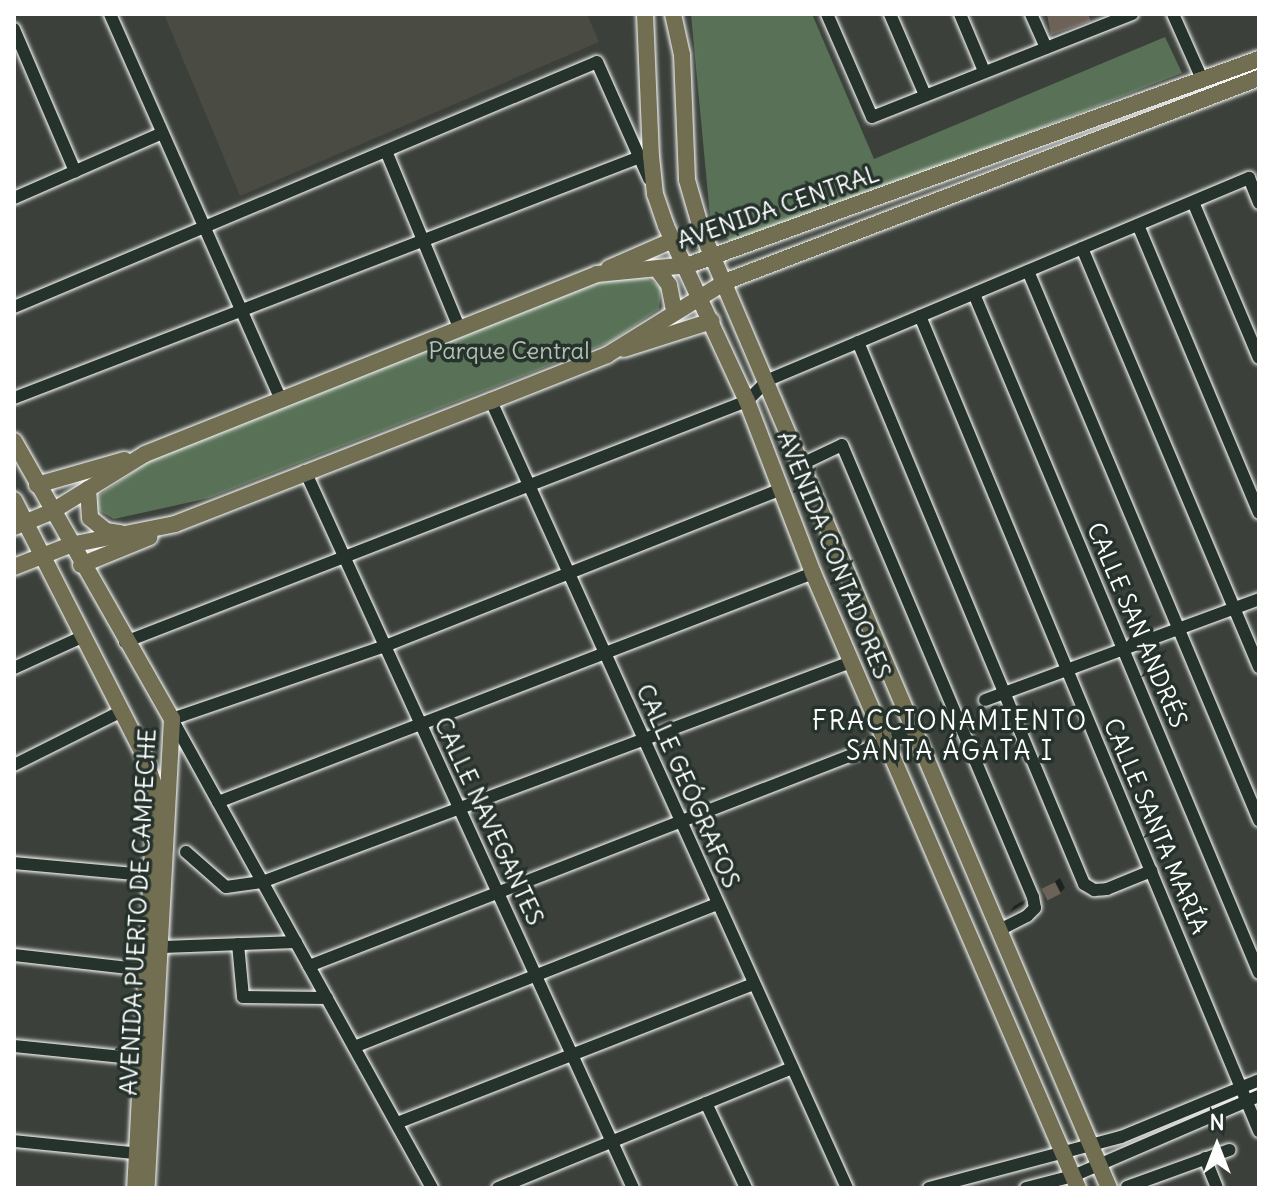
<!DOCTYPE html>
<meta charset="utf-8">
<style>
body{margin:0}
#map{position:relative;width:1273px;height:1202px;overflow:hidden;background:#3b413a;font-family:Delius,sans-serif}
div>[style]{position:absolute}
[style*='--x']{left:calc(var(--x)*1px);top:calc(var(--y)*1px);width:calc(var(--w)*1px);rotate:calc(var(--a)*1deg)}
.built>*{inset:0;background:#4a4b43}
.green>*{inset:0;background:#597257}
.shadow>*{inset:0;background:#0007}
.building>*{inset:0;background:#6d6257;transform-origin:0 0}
.roads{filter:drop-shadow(0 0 2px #fff) drop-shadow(0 0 2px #fff)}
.minor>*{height:12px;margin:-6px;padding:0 6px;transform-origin:6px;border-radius:6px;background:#26332d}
.major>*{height:16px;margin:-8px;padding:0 8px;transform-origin:8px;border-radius:8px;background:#726e52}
span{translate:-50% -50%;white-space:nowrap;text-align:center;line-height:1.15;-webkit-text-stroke:7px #26332d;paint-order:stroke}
.street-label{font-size:24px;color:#fff}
.park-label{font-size:24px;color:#b4c0b3}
.neighbourhood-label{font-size:26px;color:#fff;letter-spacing:2px}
.frame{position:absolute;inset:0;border:16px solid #fff;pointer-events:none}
.north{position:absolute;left:1177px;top:1106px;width:80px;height:80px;-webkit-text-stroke:6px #26332d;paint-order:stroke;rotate:0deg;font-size:22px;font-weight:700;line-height:32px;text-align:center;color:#fff}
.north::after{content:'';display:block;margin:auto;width:28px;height:36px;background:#fff;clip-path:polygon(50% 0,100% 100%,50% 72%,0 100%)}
</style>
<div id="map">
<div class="built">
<div style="clip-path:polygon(164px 14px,587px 14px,599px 42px,240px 196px)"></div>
</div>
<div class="green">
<div style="clip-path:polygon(691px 14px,812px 14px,874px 159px,1165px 37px,1182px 73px,734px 247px,710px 216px)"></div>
<div style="clip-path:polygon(645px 276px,661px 288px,659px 309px,610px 342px,209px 498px,114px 519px,96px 509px,98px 496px,170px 447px,595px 283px)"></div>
</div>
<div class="shadow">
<div style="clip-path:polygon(1060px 878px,1065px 888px,1060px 893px,1044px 889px)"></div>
<div style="clip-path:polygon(1028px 898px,1024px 904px,1010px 912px,1014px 906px)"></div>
</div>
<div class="building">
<div style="clip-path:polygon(1047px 14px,1088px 14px,1091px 21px,1051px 35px)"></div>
<div style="left:1055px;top:882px;width:13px;height:15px;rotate:63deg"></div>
</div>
<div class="roads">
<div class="minor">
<div style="--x:110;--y:14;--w:422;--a:66.1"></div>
<div style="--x:827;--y:14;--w:112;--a:66.4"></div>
<div style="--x:872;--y:117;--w:280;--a:-21.6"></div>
<div style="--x:890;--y:14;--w:88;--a:66.6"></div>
<div style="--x:960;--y:14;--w:62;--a:67.2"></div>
<div style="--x:1031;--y:14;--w:37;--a:66"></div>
<div style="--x:1173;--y:14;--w:71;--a:66"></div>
<div style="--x:14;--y:29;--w:155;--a:66.8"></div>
<div style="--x:386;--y:151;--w:191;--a:67.5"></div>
<div style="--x:14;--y:198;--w:162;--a:-23.7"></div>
<div style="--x:1193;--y:202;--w:169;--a:67.1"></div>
<div style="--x:1138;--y:225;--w:312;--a:67.2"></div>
<div style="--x:1082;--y:248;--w:455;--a:67.1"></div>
<div style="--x:1028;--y:271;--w:596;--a:67.18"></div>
<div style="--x:974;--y:294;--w:736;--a:67.23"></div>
<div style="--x:14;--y:307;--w:632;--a:-22.79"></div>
<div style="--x:597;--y:62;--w:128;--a:66"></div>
<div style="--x:920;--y:316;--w:883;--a:67.42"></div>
<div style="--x:858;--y:342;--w:587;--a:67.37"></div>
<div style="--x:1084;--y:884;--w:12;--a:31"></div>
<div style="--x:1094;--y:890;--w:13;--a:-4"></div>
<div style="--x:1107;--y:889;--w:48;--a:-22.2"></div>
<div style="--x:14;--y:398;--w:671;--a:-21.06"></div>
<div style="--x:491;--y:401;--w:864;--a:65.66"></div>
<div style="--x:802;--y:464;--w:44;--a:-25.4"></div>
<div style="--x:842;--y:445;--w:491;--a:67.1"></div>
<div style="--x:1033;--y:897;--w:11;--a:80"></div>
<div style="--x:1035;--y:908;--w:11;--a:135"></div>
<div style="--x:1027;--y:916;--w:29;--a:153"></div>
<div style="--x:305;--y:471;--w:788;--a:65.42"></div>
<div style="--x:125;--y:642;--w:667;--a:-21.18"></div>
<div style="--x:747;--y:401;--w:30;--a:-45"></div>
<div style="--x:768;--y:380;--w:522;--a:-22.78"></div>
<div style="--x:1249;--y:178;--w:27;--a:68"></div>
<div style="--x:14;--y:668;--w:77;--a:-24.6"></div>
<div style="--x:985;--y:700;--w:292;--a:-20.2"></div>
<div style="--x:14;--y:765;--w:121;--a:-26.6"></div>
<div style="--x:218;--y:802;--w:638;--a:-21.05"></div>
<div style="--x:186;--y:852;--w:53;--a:41.2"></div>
<div style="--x:226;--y:887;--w:36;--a:-8"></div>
<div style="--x:262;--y:882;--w:629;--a:-20.48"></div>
<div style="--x:14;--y:863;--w:145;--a:5.2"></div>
<div style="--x:238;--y:944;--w:53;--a:84.6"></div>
<div style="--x:243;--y:997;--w:84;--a:0.7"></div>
<div style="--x:163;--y:947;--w:133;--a:-2.2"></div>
<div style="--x:14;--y:955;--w:133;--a:6.5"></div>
<div style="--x:309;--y:966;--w:651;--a:-21.25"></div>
<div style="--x:14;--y:1046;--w:129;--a:5.8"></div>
<div style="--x:354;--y:1047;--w:390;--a:-21.5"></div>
<div style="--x:706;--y:1103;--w:94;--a:64.8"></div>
<div style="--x:397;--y:1123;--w:383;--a:-21.3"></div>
<div style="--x:14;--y:1141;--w:129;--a:5.8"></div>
<div style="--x:1205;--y:1158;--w:32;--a:68"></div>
<div style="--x:1127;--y:1187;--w:109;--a:-19.9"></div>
<div style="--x:432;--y:1188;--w:536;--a:-119"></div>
<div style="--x:172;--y:719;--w:225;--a:-18.9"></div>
<div style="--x:385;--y:646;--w:425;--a:-21.6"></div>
<div style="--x:498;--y:1188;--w:318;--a:-22.2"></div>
<div style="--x:929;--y:1188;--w:199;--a:-14.9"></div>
<div style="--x:1121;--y:1137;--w:149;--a:-22.4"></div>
<div style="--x:1026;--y:1188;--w:49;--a:-14.3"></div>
<div style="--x:1073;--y:1176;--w:202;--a:-23.3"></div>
</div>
<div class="major">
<div style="--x:645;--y:14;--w:142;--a:87.6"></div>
<div style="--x:651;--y:156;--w:38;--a:84"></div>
<div style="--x:655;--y:194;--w:34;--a:71"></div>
<div style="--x:666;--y:226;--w:193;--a:65.2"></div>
<div style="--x:747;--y:401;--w:184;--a:69"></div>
<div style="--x:813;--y:573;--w:670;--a:66.69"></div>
<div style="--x:673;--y:14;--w:42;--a:77.6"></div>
<div style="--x:682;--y:55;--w:125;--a:87.7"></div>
<div style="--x:687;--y:180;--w:54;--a:73.9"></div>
<div style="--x:702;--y:232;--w:1039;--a:66.94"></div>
<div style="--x:609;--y:268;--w:70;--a:-23.6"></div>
<div style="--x:657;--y:269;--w:20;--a:53"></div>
<div style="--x:669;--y:285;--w:25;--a:79"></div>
<div style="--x:624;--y:349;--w:92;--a:-17.7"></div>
<div style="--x:14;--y:441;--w:320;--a:60.4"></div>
<div style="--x:172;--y:719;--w:470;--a:93.1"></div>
<div style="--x:37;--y:485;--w:91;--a:-16"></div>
<div style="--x:88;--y:489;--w:29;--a:86"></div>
<div style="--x:90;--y:518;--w:21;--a:39"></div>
<div style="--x:106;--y:531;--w:15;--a:8"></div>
<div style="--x:14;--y:500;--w:284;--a:63"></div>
<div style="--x:143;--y:753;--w:39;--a:71"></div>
<div style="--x:156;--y:790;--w:399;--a:93"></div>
<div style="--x:14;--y:527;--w:40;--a:-22"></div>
<div style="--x:51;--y:512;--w:110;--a:-31.7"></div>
<div style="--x:145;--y:454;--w:487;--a:-21.7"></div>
<div style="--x:597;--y:274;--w:92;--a:-5.6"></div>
<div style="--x:689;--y:265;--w:606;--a:-19.87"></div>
<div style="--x:81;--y:565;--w:74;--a:-22.1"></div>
<div style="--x:14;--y:567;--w:60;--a:-21.4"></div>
<div style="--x:70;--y:545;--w:107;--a:-11.3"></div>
<div style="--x:175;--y:524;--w:339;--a:-21.3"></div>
<div style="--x:491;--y:401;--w:125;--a:-21.6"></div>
<div style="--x:607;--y:355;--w:141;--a:-31.7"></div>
<div style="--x:727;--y:281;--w:569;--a:-20.89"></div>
</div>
</div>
<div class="street-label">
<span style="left:778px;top:207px;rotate:-19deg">AVENIDA CENTRAL</span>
<span style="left:834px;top:555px;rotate:68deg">AVENIDA CONTADORES</span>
<span style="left:1137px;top:625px;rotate:67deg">CALLE SAN ANDRÉS</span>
<span style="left:688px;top:786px;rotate:66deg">CALLE GEÓGRAFOS</span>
<span style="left:489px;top:821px;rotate:65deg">CALLE NAVEGANTES</span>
<span style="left:1156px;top:826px;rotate:67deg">CALLE SANTA MARÍA</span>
<span style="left:138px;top:912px;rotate:-87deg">AVENIDA PUERTO DE CAMPECHE</span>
</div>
<div class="park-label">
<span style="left:509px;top:351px">Parque Central</span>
</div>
<div class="neighbourhood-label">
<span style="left:950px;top:736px">FRACCIONAMIENTO<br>SANTA ÁGATA I</span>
</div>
<div class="frame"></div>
<div class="north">N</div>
</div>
